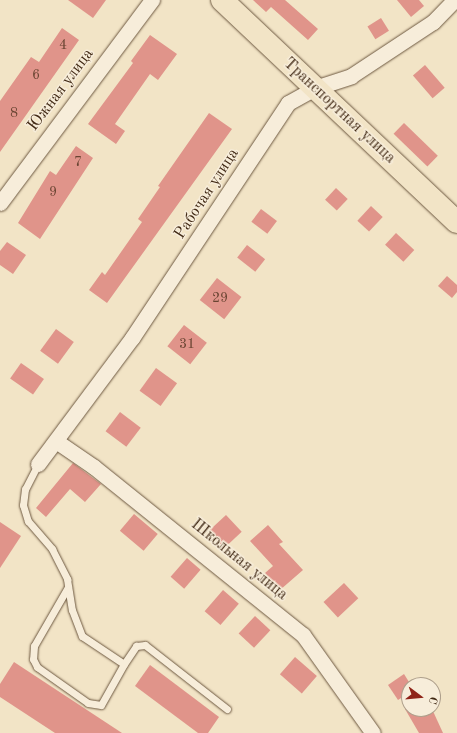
<!DOCTYPE html>
<meta charset="utf-8">
<style>
body{margin:0}
#map{position:relative;width:457px;height:733px;overflow:hidden;background:#f2e4c6;font-family:"Old Standard TT",serif}
div>[style]{position:absolute}
[style*='--x']{left:calc(var(--x)*1px);top:calc(var(--y)*1px);width:calc(var(--w)*1px);rotate:calc(var(--a)*1deg)}
.building>*{inset:0;background:#e0948a;transform-origin:0 0}
.roads{filter:drop-shadow(0 0 1px #6d5840) drop-shadow(0 0 1px #6d5840)}
.service>*{height:7px;margin:-3.5px;padding:0 3.5px;transform-origin:3.5px;border-radius:3.5px;background:#f7edda}
.minor>*{height:15px;margin:-7.5px;padding:0 7.5px;transform-origin:7.5px;border-radius:7.5px;background:#f7edda}
.primary>*{height:22px;margin:-11px;padding:0 11px;transform-origin:11px;border-radius:11px;background:#f2e4c6}
span{translate:-50% -50%;white-space:nowrap;text-align:center;line-height:1.15;-webkit-text-stroke:3px #f7edda;paint-order:stroke}
.number-label{font-size:14px;color:#694432}
.number-label span{-webkit-text-stroke-width:0}
.street-label{font-size:16px;color:#412914}
.north{position:absolute;left:401px;top:677px;width:40px;height:40px;box-sizing:border-box;background:#f7edda;border:1px solid #ae9f8b;border-radius:50%;rotate:106deg;font-size:11px;font-weight:700;line-height:16px;text-align:center;color:#412914}
.north::after{content:'';display:block;margin:auto;width:14px;height:18px;background:#8f2418;clip-path:polygon(50% 0,100% 100%,50% 72%,0 100%)}
</style>
<div id="map">
<div class="building">
<div style="clip-path:polygon(68px 0,106px 0,93px 18px)"></div>
<div style="clip-path:polygon(253px 0,285px 0,318px 29px,308px 40px,271px 7px,266px 12px)"></div>
<div style="clip-path:polygon(397px 0,419px 0,424px 6px,411px 17px)"></div>
<div style="left:381px;top:18px;width:15px;height:16px;rotate:58deg"></div>
<div style="clip-path:polygon(62px 28px,79px 40px,0 152px,0 101px,31px 57px,39px 62px)"></div>
<div style="clip-path:polygon(150px 35px,177px 54px,158px 80px,150px 74px,115px 124px,125px 131px,116px 144px,88px 124px,133px 63px,131px 61px)"></div>
<div style="left:425px;top:65px;width:30px;height:16px;rotate:49deg"></div>
<div style="clip-path:polygon(209px 113px,232px 129px,107px 303px,89px 290px,102px 272px,105px 275px,142px 222px,138px 219px,160px 187px,158px 186px)"></div>
<div style="left:404px;top:123px;width:47px;height:15px;rotate:44deg"></div>
<div style="clip-path:polygon(76px 146px,93px 158px,40px 239px,18px 223px,50px 171px,56px 175px)"></div>
<div style="left:336px;top:188px;width:16px;height:16px;rotate:43deg"></div>
<div style="left:371px;top:206px;width:16px;height:20px;rotate:43deg"></div>
<div style="left:261px;top:209px;width:20px;height:16px;rotate:37deg"></div>
<div style="left:396px;top:233px;width:25px;height:16px;rotate:43deg"></div>
<div style="clip-path:polygon(7px 242px,26px 255px,13px 274px,0 265px,0 251px)"></div>
<div style="left:247px;top:245px;width:23px;height:16px;rotate:38deg"></div>
<div style="clip-path:polygon(447px 276px,457px 285px,457px 292px,452px 298px,438px 286px)"></div>
<div style="left:217px;top:278px;width:31px;height:28px;rotate:38deg"></div>
<div style="left:184px;top:325px;width:29px;height:27px;rotate:38deg"></div>
<div style="left:56px;top:329px;width:22px;height:27px;rotate:36deg"></div>
<div style="left:21px;top:363px;width:28px;height:19px;rotate:35deg"></div>
<div style="left:156px;top:368px;width:26px;height:28px;rotate:36deg"></div>
<div style="left:120px;top:412px;width:26px;height:24px;rotate:37deg"></div>
<div style="clip-path:polygon(73px 463px,101px 484px,85px 502px,70px 489px,46px 517px,36px 508px)"></div>
<div style="left:134px;top:514px;width:31px;height:22px;rotate:40deg"></div>
<div style="left:226px;top:515px;width:23px;height:24px;rotate:47deg"></div>
<div style="clip-path:polygon(0 522px,21px 536px,0 568px)"></div>
<div style="clip-path:polygon(268px 525px,283px 542px,279px 544px,303px 570px,280px 590px,265px 573px,273px 566px,250px 541px)"></div>
<div style="left:187px;top:558px;width:18px;height:25px;rotate:41deg"></div>
<div style="left:344px;top:583px;width:21px;height:28px;rotate:47deg"></div>
<div style="left:223px;top:590px;width:21px;height:28px;rotate:41deg"></div>
<div style="left:255px;top:616px;width:21px;height:24px;rotate:43deg"></div>
<div style="left:295px;top:657px;width:29px;height:23px;rotate:41deg"></div>
<div style="clip-path:polygon(14px 662px,122px 733px,55px 733px,0 697px,0 684px)"></div>
<div style="clip-path:polygon(150px 665px,219px 717px,208px 733px,198px 733px,135px 686px)"></div>
<div style="clip-path:polygon(404px 674px,409px 682px,409px 693px,398px 700px,388px 685px)"></div>
<div style="clip-path:polygon(405px 709px,432px 709px,443px 733px,419px 733px)"></div>
</div>
<div class="roads">
<div class="service">
<div style="--x:38;--y:464;--w:28;--a:117"></div>
<div style="--x:25;--y:489;--w:16;--a:97"></div>
<div style="--x:23;--y:505;--w:17;--a:73"></div>
<div style="--x:28;--y:521;--w:37;--a:49"></div>
<div style="--x:52;--y:549;--w:34;--a:63"></div>
<div style="--x:67;--y:579;--w:31;--a:81"></div>
<div style="--x:72;--y:610;--w:28;--a:69"></div>
<div style="--x:82;--y:636;--w:50;--a:33.7"></div>
<div style="--x:124;--y:664;--w:22;--a:-56"></div>
<div style="--x:136;--y:646;--w:9;--a:-6"></div>
<div style="--x:145;--y:645;--w:104;--a:38"></div>
<div style="--x:68;--y:587;--w:68;--a:120"></div>
<div style="--x:34;--y:646;--w:13;--a:94"></div>
<div style="--x:33;--y:659;--w:9;--a:63"></div>
<div style="--x:37;--y:667;--w:62;--a:35.2"></div>
<div style="--x:88;--y:703;--w:13;--a:9"></div>
<div style="--x:101;--y:705;--w:47;--a:-60.7"></div>
</div>
<div class="minor">
<div style="--x:0;--y:203;--w:254;--a:-53.2"></div>
<div style="--x:56;--y:441;--w:46;--a:34.4"></div>
<div style="--x:94;--y:467;--w:268;--a:38.8"></div>
<div style="--x:303;--y:635;--w:120;--a:54.5"></div>
<div style="--x:38;--y:464;--w:157;--a:-53.3"></div>
<div style="--x:132;--y:338;--w:282;--a:-56.4"></div>
<div style="--x:288;--y:103;--w:31;--a:-29"></div>
<div style="--x:315;--y:88;--w:38;--a:-18"></div>
<div style="--x:351;--y:76;--w:98;--a:-33.4"></div>
<div style="--x:433;--y:22;--w:30;--a:-46"></div>
</div>
<div class="primary">
<div style="--x:222;--y:0;--w:323;--a:43.4"></div>
</div>
</div>
<div class="number-label">
<span style="left:63px;top:45px">4</span>
<span style="left:36px;top:75px">6</span>
<span style="left:14px;top:113px">8</span>
<span style="left:78px;top:162px">7</span>
<span style="left:53px;top:192px">9</span>
<span style="left:220px;top:298px">29</span>
<span style="left:187px;top:344px">31</span>
</div>
<div class="street-label">
<span style="left:61px;top:90px;rotate:-53deg">Южная улица</span>
<span style="left:339px;top:111px;rotate:43deg">Транспортная улица</span>
<span style="left:207px;top:194px;rotate:-57deg">Рабочая улица</span>
<span style="left:239px;top:560px;rotate:39deg">Школьная улица</span>
</div>
<div class="north">С</div>
</div>
